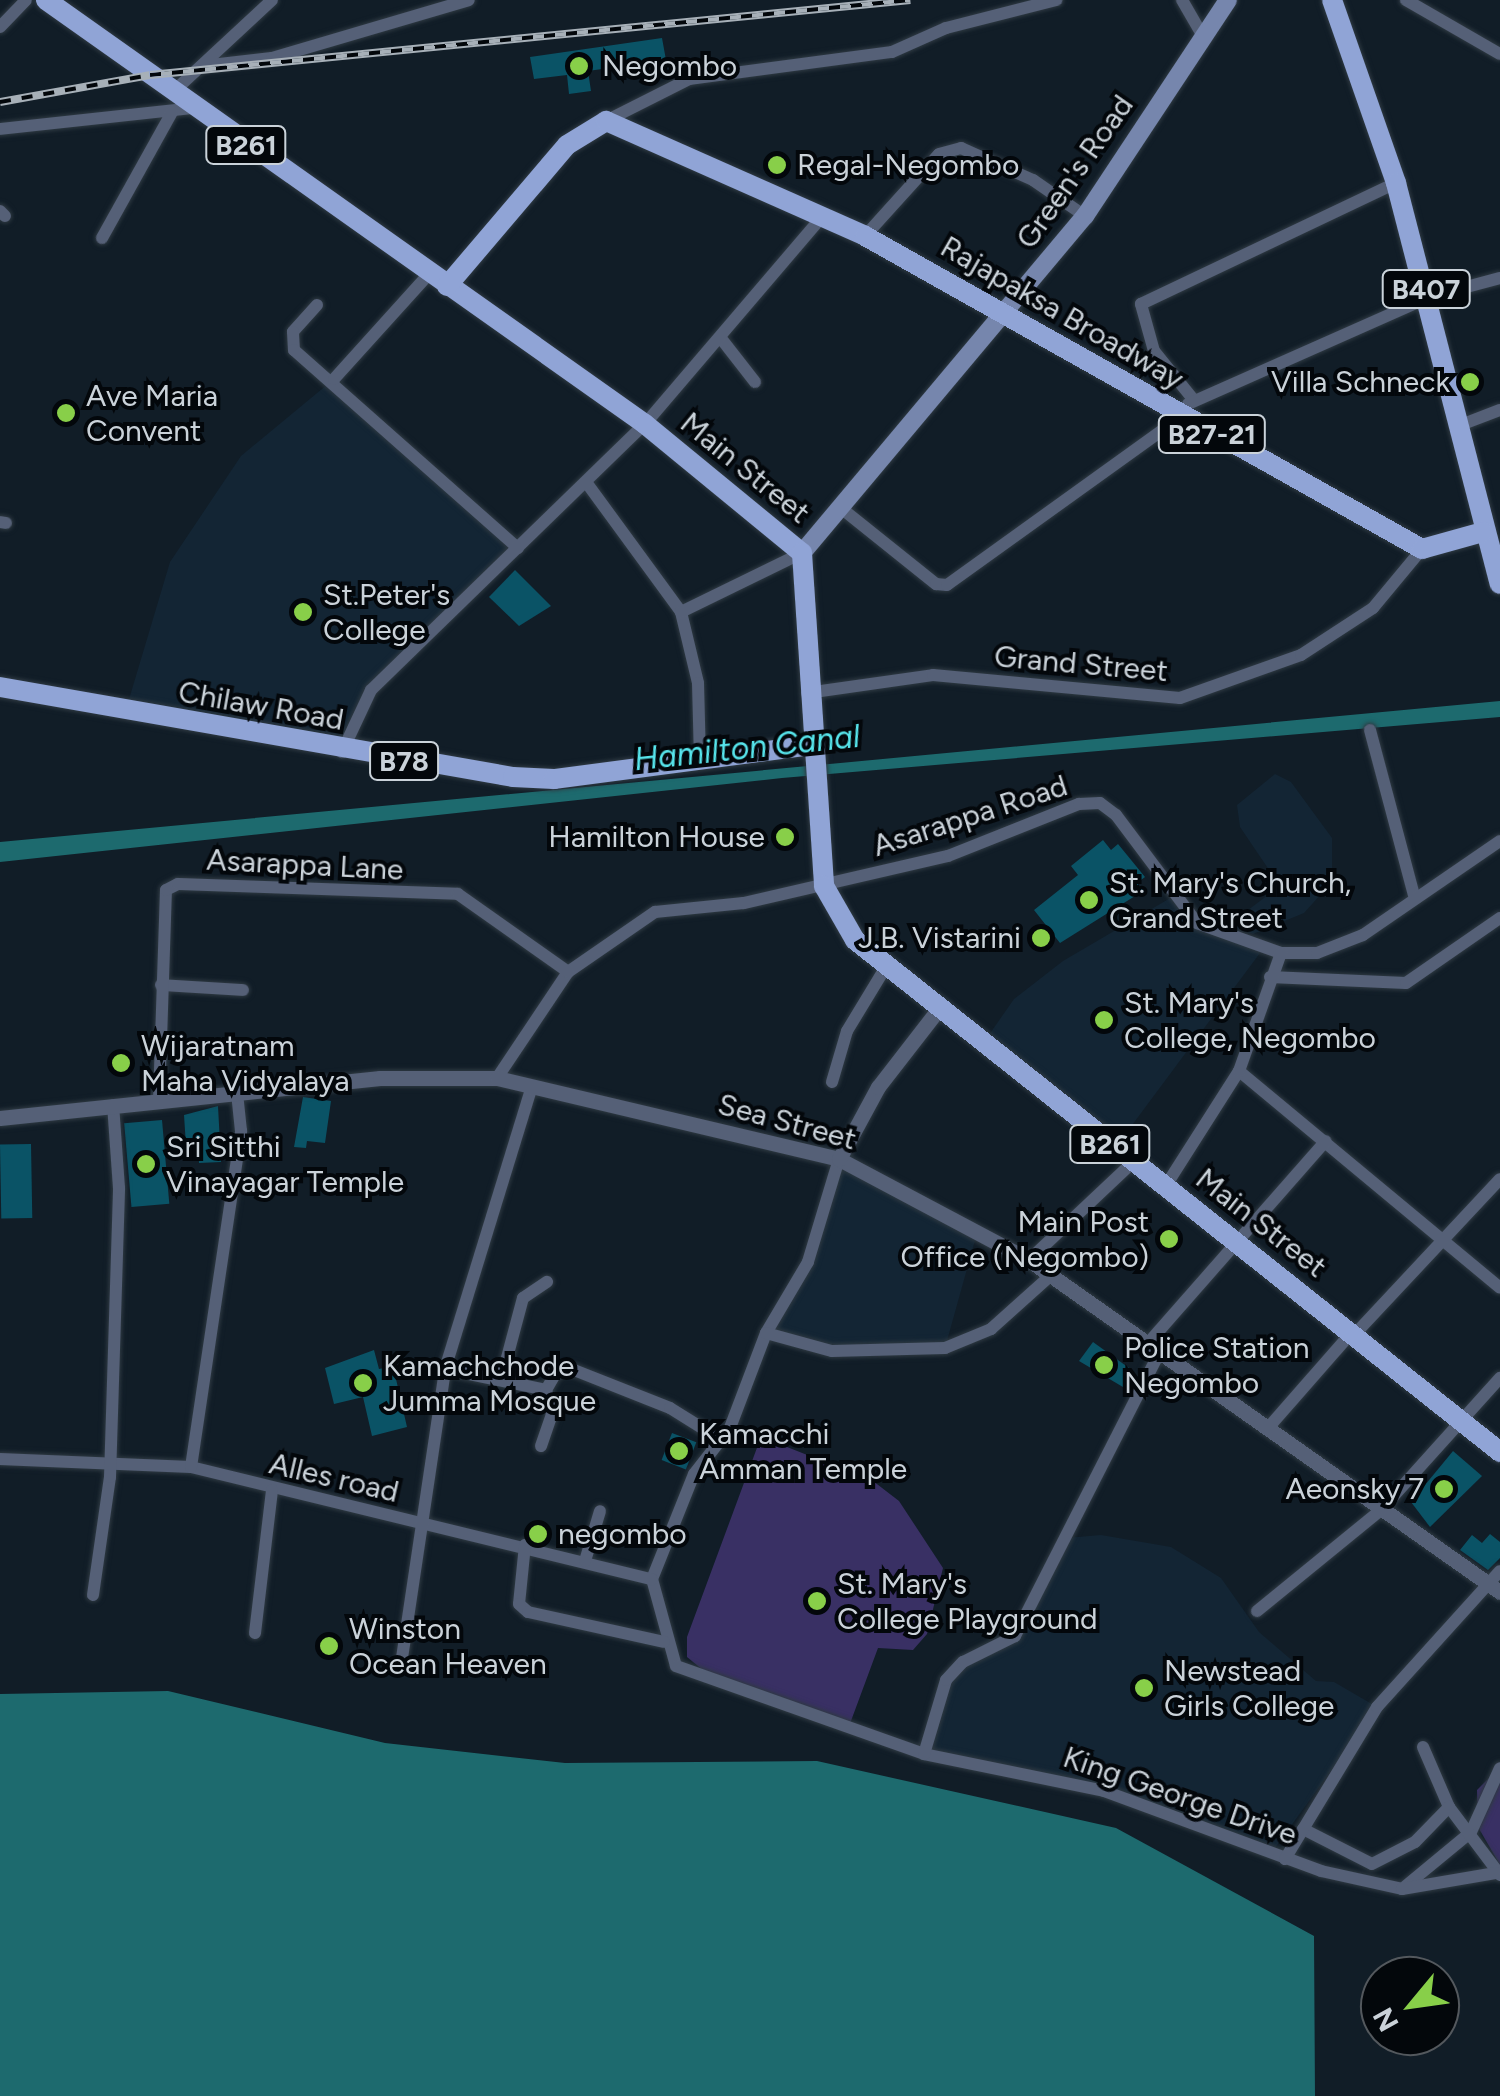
<!DOCTYPE html>
<style>
body{margin:0}
#map{position:relative;width:1500px;height:2096px;overflow:hidden;background:#111d27;font-family:Figtree,sans-serif}
div>[style]{position:absolute}
[style*='--x']{left:calc(var(--x)*1px);top:calc(var(--y)*1px);width:calc(var(--w)*1px);rotate:calc(var(--a)*1deg)}
.built>*{inset:0;background:#132534}
.green>*{inset:0;background:#393064}
.water>*{inset:0;background:#1d6a6e}
.building>*{inset:0;background:#0a5366;transform-origin:0 0}
.roads{filter:drop-shadow(0 0 2px #2f3a43) drop-shadow(0 0 2px #2f3a43)}
.minor>*{height:12px;margin:-6px;padding:0 6px;transform-origin:6px;border-radius:6px;background:#556077}
.tertiary>*{height:15px;margin:-7.5px;padding:0 7.5px;transform-origin:7.5px;border-radius:7.5px;background:#556077}
.secondary>*{height:18px;margin:-9px;padding:0 9px;transform-origin:9px;border-radius:9px;background:#7686ad}
.primary>*{height:20px;margin:-10px;padding:0 10px;transform-origin:10px;border-radius:10px;background:#90a4d6}
.rail>*{height:8px;margin-top:-4px;transform-origin:0;background:repeating-linear-gradient(90deg,#03070b 0 11px,#a7b0b8 0 22px);box-sizing:border-box;border-block:2px solid #a7b0b8}
.dots>*{width:28px;height:28px;translate:-50% -50%;box-sizing:border-box;border:5px solid #03070b;border-radius:50%}
span{translate:-50% -50%;white-space:nowrap;text-align:center;line-height:1.15;-webkit-text-stroke:8px #03070b;paint-order:stroke}
.shield-label span{padding:2px 8px;background:#03070b;border:2px solid;border-radius:8px;-webkit-text-stroke-width:0}
.shield-label{font-size:28px;color:#cad2d9;font-weight:700}
.poi-label{font-size:30px;color:#cad2d9}
.left{translate:0 -50%;text-align:left}
.right{translate:-100% -50%;text-align:right}
.street-label{font-size:30px;color:#cad2d9}
.water-label{font-size:32px;color:#57e5ec;font-style:italic}
.north{position:absolute;left:1360px;top:1956px;width:100px;height:100px;box-sizing:border-box;background:#03070b;border:2px solid #53585d;border-radius:50%;rotate:241deg;font-size:28px;font-weight:700;line-height:40px;text-align:center;color:#cad2d9}
.north::after{content:'';display:block;margin:auto;width:35px;height:45px;background:#88cf49;clip-path:polygon(50% 0,100% 100%,50% 72%,0 100%)}
</style>
<div id="map">
<div class="built">
<div style="clip-path:polygon(334px 379px,518px 548px,371px 690px,342px 752px,127px 706px,170px 562px,241px 456px)"></div>
<div style="clip-path:polygon(1275px 774px,1291px 782px,1332px 838px,1332px 882px,1304px 913px,1253px 934px,1228px 925px,1280px 886px,1240px 827px,1237px 805px)"></div>
<div style="clip-path:polygon(1172px 897px,1197px 923px,1263px 949px,1118px 1144px,984px 1042px,1014px 999px,1063px 961px)"></div>
<div style="clip-path:polygon(839px 1159px,977px 1233px,945px 1348px,879px 1355px,766px 1333px,808px 1262px)"></div>
<div style="clip-path:polygon(1101px 1535px,1171px 1547px,1221px 1578px,1259px 1632px,1316px 1681px,1334px 1682px,1377px 1707px,1275px 1848px,1033px 1772px,924px 1754px,946px 1680px,1015px 1636px,1066px 1538px)"></div>
</div>
<div class="green">
<div style="clip-path:polygon(758px 1445px,782px 1445px,873px 1481px,899px 1501px,943px 1568px,927px 1634px,913px 1650px,878px 1648px,848px 1729px,726px 1689px,687px 1657px,687px 1637px)"></div>
<div style="clip-path:polygon(1500px 1767px,1500px 1865px,1478px 1827px,1477px 1790px)"></div>
</div>
<div class="water">
<div style="clip-path:polygon(1500px 701px,1500px 717px,782px 778px,0 862px,0 842px)"></div>
<div style="clip-path:polygon(168px 1691px,385px 1743px,565px 1763px,817px 1761px,1116px 1828px,1314px 1936px,1315px 2096px,0 2096px,0 1694px)"></div>
</div>
<div class="building">
<div style="clip-path:polygon(662px 38px,666px 60px,588px 71px,591px 91px,569px 94px,567px 75px,534px 79px,530px 57px)"></div>
<div style="clip-path:polygon(515px 570px,551px 606px,519px 626px,489px 597px)"></div>
<div style="clip-path:polygon(1103px 840px,1111px 850px,1118px 844px,1145px 877px,1137px 883px,1143px 891px,1060px 943px,1034px 910px,1078px 875px,1071px 866px)"></div>
<div style="clip-path:polygon(303px 1097px,331px 1101px,325px 1143px,307px 1141px,306px 1148px,294px 1147px)"></div>
<div style="clip-path:polygon(218px 1106px,221px 1162px,199px 1163px,198px 1145px,186px 1146px,184px 1115px)"></div>
<div style="left:162px;top:1120px;width:84px;height:38px;rotate:85deg"></div>
<div style="left:31px;top:1144px;width:74px;height:31px;rotate:89deg"></div>
<div style="clip-path:polygon(1093px 1342px,1129px 1368px,1128px 1390px,1079px 1361px)"></div>
<div style="clip-path:polygon(374px 1350px,379px 1369px,393px 1366px,407px 1427px,372px 1436px,363px 1397px,334px 1404px,325px 1368px)"></div>
<div style="left:672px;top:1433px;width:26px;height:29px;rotate:21deg"></div>
<div style="clip-path:polygon(1453px 1451px,1482px 1476px,1430px 1527px,1411px 1502px)"></div>
<div style="clip-path:polygon(1490px 1534px,1500px 1542px,1500px 1558px,1488px 1570px,1460px 1550px,1472px 1535px,1482px 1543px)"></div>
</div>
<div class="roads">
<div class="minor">
<div style="--x:1182;--y:0;--w:38;--a:60"></div>
<div style="--x:1406;--y:0;--w:108;--a:29.9"></div>
<div style="--x:0;--y:27;--w:37;--a:-46"></div>
<div style="--x:202;--y:66;--w:70;--a:-6.5"></div>
<div style="--x:272;--y:58;--w:205;--a:-16.4"></div>
<div style="--x:173;--y:92;--w:135;--a:-42.9"></div>
<div style="--x:606;--y:121;--w:93;--a:-26.8"></div>
<div style="--x:689;--y:79;--w:205;--a:-7.6"></div>
<div style="--x:892;--y:52;--w:59;--a:-24"></div>
<div style="--x:946;--y:28;--w:114;--a:-14.3"></div>
<div style="--x:0;--y:129;--w:194;--a:-6.2"></div>
<div style="--x:0;--y:211;--w:7;--a:45"></div>
<div style="--x:865;--y:236;--w:110;--a:-47.9"></div>
<div style="--x:939;--y:154;--w:23;--a:-15"></div>
<div style="--x:961;--y:148;--w:79;--a:24"></div>
<div style="--x:1033;--y:180;--w:63;--a:34.7"></div>
<div style="--x:102;--y:238;--w:144;--a:-60.9"></div>
<div style="--x:317;--y:305;--w:36;--a:132"></div>
<div style="--x:293;--y:332;--w:18;--a:87"></div>
<div style="--x:294;--y:350;--w:299;--a:41.5"></div>
<div style="--x:723;--y:341;--w:52;--a:52"></div>
<div style="--x:334;--y:379;--w:142;--a:-47.9"></div>
<div style="--x:1193;--y:399;--w:62;--a:-129.1"></div>
<div style="--x:1154;--y:351;--w:49;--a:-105.5"></div>
<div style="--x:1141;--y:304;--w:282;--a:-25.4"></div>
<div style="--x:1188;--y:404;--w:264;--a:-23.9"></div>
<div style="--x:1429;--y:297;--w:73;--a:-15"></div>
<div style="--x:1458;--y:426;--w:45;--a:-20.9"></div>
<div style="--x:586;--y:482;--w:161;--a:53.8"></div>
<div style="--x:681;--y:612;--w:73;--a:76.5"></div>
<div style="--x:698;--y:683;--w:78;--a:88.5"></div>
<div style="--x:841;--y:508;--w:122;--a:38.7"></div>
<div style="--x:936;--y:584;--w:11;--a:5"></div>
<div style="--x:947;--y:585;--w:288;--a:-35.7"></div>
<div style="--x:0;--y:522;--w:6;--a:9"></div>
<div style="--x:681;--y:612;--w:135;--a:-26"></div>
<div style="--x:807;--y:693;--w:127;--a:-8.1"></div>
<div style="--x:933;--y:675;--w:248;--a:5.3"></div>
<div style="--x:1180;--y:698;--w:128;--a:-19.6"></div>
<div style="--x:1301;--y:655;--w:86;--a:-33.1"></div>
<div style="--x:1373;--y:608;--w:77;--a:-50.3"></div>
<div style="--x:1370;--y:730;--w:171;--a:75.1"></div>
<div style="--x:342;--y:752;--w:68;--a:-64.9"></div>
<div style="--x:371;--y:690;--w:382;--a:-44.2"></div>
<div style="--x:645;--y:424;--w:270;--a:-49.5"></div>
<div style="--x:1270;--y:977;--w:136;--a:2.5"></div>
<div style="--x:1406;--y:983;--w:114;--a:-34.7"></div>
<div style="--x:161;--y:985;--w:82;--a:3.5"></div>
<div style="--x:1239;--y:1071;--w:339;--a:39.7"></div>
<div style="--x:497;--y:1078;--w:128;--a:-56.2"></div>
<div style="--x:568;--y:972;--w:106;--a:-34.6"></div>
<div style="--x:655;--y:912;--w:89;--a:-5.8"></div>
<div style="--x:744;--y:903;--w:209;--a:-13"></div>
<div style="--x:948;--y:856;--w:141;--a:-21.7"></div>
<div style="--x:1079;--y:804;--w:21;--a:-3"></div>
<div style="--x:1100;--y:803;--w:20;--a:37"></div>
<div style="--x:1116;--y:815;--w:135;--a:53.1"></div>
<div style="--x:1197;--y:923;--w:89;--a:19.7"></div>
<div style="--x:1281;--y:953;--w:36;--a:0"></div>
<div style="--x:1317;--y:953;--w:49;--a:-21.4"></div>
<div style="--x:1363;--y:935;--w:166;--a:-34.5"></div>
<div style="--x:832;--y:1082;--w:53;--a:-73.6"></div>
<div style="--x:847;--y:1031;--w:71;--a:-58.8"></div>
<div style="--x:159;--y:1100;--w:210;--a:-88.1"></div>
<div style="--x:166;--y:890;--w:13;--a:-27"></div>
<div style="--x:178;--y:884;--w:280;--a:2"></div>
<div style="--x:458;--y:894;--w:135;--a:35.3"></div>
<div style="--x:839;--y:1159;--w:108;--a:106.8"></div>
<div style="--x:808;--y:1262;--w:82;--a:120.6"></div>
<div style="--x:766;--y:1333;--w:102;--a:110.8"></div>
<div style="--x:730;--y:1428;--w:58;--a:128"></div>
<div style="--x:694;--y:1474;--w:113;--a:111.8"></div>
<div style="--x:652;--y:1579;--w:90;--a:74.6"></div>
<div style="--x:676;--y:1666;--w:263;--a:19.5"></div>
<div style="--x:924;--y:1754;--w:184;--a:11.6"></div>
<div style="--x:1104;--y:1791;--w:231;--a:20.2"></div>
<div style="--x:1321;--y:1871;--w:83;--a:12.5"></div>
<div style="--x:1402;--y:1889;--w:89;--a:-39.6"></div>
<div style="--x:1471;--y:1832;--w:70;--a:-65.6"></div>
<div style="--x:1165;--y:1187;--w:138;--a:-57.5"></div>
<div style="--x:1239;--y:1071;--w:125;--a:-70.4"></div>
<div style="--x:1029;--y:1260;--w:143;--a:-43.3"></div>
<div style="--x:766;--y:1333;--w:68;--a:15.3"></div>
<div style="--x:832;--y:1351;--w:113;--a:-1.5"></div>
<div style="--x:945;--y:1348;--w:50;--a:-22.4"></div>
<div style="--x:991;--y:1329;--w:79;--a:-41.9"></div>
<div style="--x:1355;--y:1334;--w:212;--a:-46.9"></div>
<div style="--x:1150;--y:1341;--w:266;--a:-48.7"></div>
<div style="--x:445;--y:1369;--w:103;--a:11.7"></div>
<div style="--x:546;--y:1390;--w:22;--a:-60"></div>
<div style="--x:557;--y:1371;--w:17;--a:-3"></div>
<div style="--x:574;--y:1370;--w:103;--a:21.6"></div>
<div style="--x:670;--y:1408;--w:57;--a:32"></div>
<div style="--x:501;--y:1380;--w:85;--a:-75"></div>
<div style="--x:523;--y:1298;--w:29;--a:-34"></div>
<div style="--x:1268;--y:1428;--w:128;--a:-48.8"></div>
<div style="--x:541;--y:1446;--w:34;--a:-71"></div>
<div style="--x:552;--y:1414;--w:25;--a:-104"></div>
<div style="--x:0;--y:1459;--w:191;--a:2.4"></div>
<div style="--x:191;--y:1467;--w:474;--a:13.7"></div>
<div style="--x:191;--y:1467;--w:340;--a:-81.5"></div>
<div style="--x:241;--y:1131;--w:37;--a:-96"></div>
<div style="--x:525;--y:1545;--w:59;--a:95.8"></div>
<div style="--x:519;--y:1604;--w:12;--a:42"></div>
<div style="--x:528;--y:1612;--w:139;--a:12.4"></div>
<div style="--x:585;--y:1561;--w:52;--a:-73.3"></div>
<div style="--x:93;--y:1595;--w:119;--a:-81.8"></div>
<div style="--x:110;--y:1477;--w:289;--a:-88.2"></div>
<div style="--x:119;--y:1188;--w:83;--a:-94.1"></div>
<div style="--x:1257;--y:1611;--w:160;--a:-39.2"></div>
<div style="--x:1381;--y:1510;--w:178;--a:-48"></div>
<div style="--x:255;--y:1633;--w:144;--a:-83.2"></div>
<div style="--x:402;--y:1658;--w:292;--a:-81.5"></div>
<div style="--x:445;--y:1369;--w:295;--a:-72.9"></div>
<div style="--x:1423;--y:1747;--w:65;--a:66.6"></div>
<div style="--x:1449;--y:1807;--w:85;--a:53.1"></div>
<div style="--x:924;--y:1754;--w:77;--a:-73.4"></div>
<div style="--x:946;--y:1680;--w:25;--a:-47"></div>
<div style="--x:963;--y:1662;--w:58;--a:-26.6"></div>
<div style="--x:1015;--y:1636;--w:322;--a:-63"></div>
<div style="--x:1303;--y:1829;--w:77;--a:26.9"></div>
<div style="--x:1372;--y:1864;--w:48;--a:-27.1"></div>
<div style="--x:1415;--y:1842;--w:49;--a:-45.8"></div>
<div style="--x:1285;--y:1859;--w:178;--a:-58.8"></div>
<div style="--x:1377;--y:1707;--w:183;--a:-47.9"></div>
<div style="--x:1402;--y:1889;--w:95;--a:-9.7"></div>
</div>
<div class="tertiary">
<div style="--x:0;--y:1118;--w:382;--a:-6"></div>
<div style="--x:380;--y:1078;--w:117;--a:0"></div>
<div style="--x:497;--y:1078;--w:351;--a:13.3"></div>
<div style="--x:839;--y:1159;--w:215;--a:28"></div>
<div style="--x:1029;--y:1260;--w:576;--a:35.18"></div>
<div style="--x:839;--y:1159;--w:82;--a:-61.6"></div>
<div style="--x:878;--y:1087;--w:96;--a:-52.2"></div>
</div>
<div class="secondary">
<div style="--x:802;--y:553;--w:440;--a:-50"></div>
<div style="--x:1085;--y:216;--w:259;--a:-56.5"></div>
</div>
<div class="primary">
<div style="--x:46;--y:0;--w:734;--a:35.29"></div>
<div style="--x:645;--y:424;--w:203;--a:39.4"></div>
<div style="--x:802;--y:553;--w:334;--a:86.2"></div>
<div style="--x:824;--y:886;--w:62;--a:60.1"></div>
<div style="--x:855;--y:940;--w:824;--a:38.44"></div>
<div style="--x:1332;--y:0;--w:194;--a:70.7"></div>
<div style="--x:1396;--y:183;--w:414;--a:75.5"></div>
<div style="--x:447;--y:286;--w:185;--a:-49.6"></div>
<div style="--x:567;--y:145;--w:46;--a:-31.6"></div>
<div style="--x:606;--y:121;--w:283;--a:23.9"></div>
<div style="--x:865;--y:236;--w:639;--a:29.33"></div>
<div style="--x:1422;--y:549;--w:63;--a:-15.6"></div>
<div style="--x:0;--y:687;--w:521;--a:9.95"></div>
<div style="--x:513;--y:777;--w:41;--a:2.8"></div>
<div style="--x:554;--y:779;--w:259;--a:-7.5"></div>
</div>
</div>
<div class="rail">
<div style="--x:0;--y:102;--w:152;--a:-10.2"></div>
<div style="--x:150;--y:75;--w:764;--a:-5.64"></div>
</div>
<div class="dots">
<div style="left:579px;top:66px;background:#88cf49"></div>
<div style="left:777px;top:165px;background:#88cf49"></div>
<div style="left:1470px;top:382px;background:#88cf49"></div>
<div style="left:66px;top:413px;background:#88cf49"></div>
<div style="left:303px;top:612px;background:#88cf49"></div>
<div style="left:785px;top:837px;background:#88cf49"></div>
<div style="left:1089px;top:900px;background:#88cf49"></div>
<div style="left:1041px;top:938px;background:#88cf49"></div>
<div style="left:1104px;top:1020px;background:#88cf49"></div>
<div style="left:121px;top:1063px;background:#88cf49"></div>
<div style="left:146px;top:1164px;background:#88cf49"></div>
<div style="left:1169px;top:1239px;background:#88cf49"></div>
<div style="left:1104px;top:1365px;background:#88cf49"></div>
<div style="left:363px;top:1383px;background:#88cf49"></div>
<div style="left:679px;top:1451px;background:#88cf49"></div>
<div style="left:1444px;top:1489px;background:#88cf49"></div>
<div style="left:538px;top:1534px;background:#88cf49"></div>
<div style="left:817px;top:1601px;background:#88cf49"></div>
<div style="left:329px;top:1646px;background:#88cf49"></div>
<div style="left:1144px;top:1688px;background:#88cf49"></div>
</div>
<div class="shield-label">
<span style="left:246px;top:145px">B261</span>
<span style="left:1426px;top:289px">B407</span>
<span style="left:1212px;top:434px">B27-21</span>
<span style="left:404px;top:761px">B78</span>
<span style="left:1110px;top:1144px">B261</span>
</div>
<div class="poi-label">
<span class="left" style="left:602px;top:66px">Negombo</span>
<span class="left" style="left:797px;top:165px">Regal-Negombo</span>
<span class="right" style="left:1450px;top:382px">Villa Schneck</span>
<span class="left" style="left:86px;top:413px">Ave Maria<br>Convent</span>
<span class="left" style="left:323px;top:612px">St.Peter's<br>College</span>
<span class="right" style="left:765px;top:837px">Hamilton House</span>
<span class="left" style="left:1109px;top:900px">St. Mary's Church,<br>Grand Street</span>
<span class="right" style="left:1021px;top:938px">J.B. Vistarini</span>
<span class="left" style="left:1124px;top:1020px">St. Mary's<br>College, Negombo</span>
<span class="left" style="left:141px;top:1063px">Wijaratnam<br>Maha Vidyalaya</span>
<span class="left" style="left:166px;top:1164px">Sri Sitthi<br>Vinayagar Temple</span>
<span class="right" style="left:1149px;top:1239px">Main Post<br>Office (Negombo)</span>
<span class="left" style="left:1124px;top:1365px">Police Station<br>Negombo</span>
<span class="left" style="left:383px;top:1383px">Kamachchode<br>Jumma Mosque</span>
<span class="left" style="left:699px;top:1451px">Kamacchi<br>Amman Temple</span>
<span class="right" style="left:1424px;top:1489px">Aeonsky 7</span>
<span class="left" style="left:558px;top:1534px">negombo</span>
<span class="left" style="left:837px;top:1601px">St. Mary's<br>College Playground</span>
<span class="left" style="left:349px;top:1646px">Winston<br>Ocean Heaven</span>
<span class="left" style="left:1164px;top:1688px">Newstead<br>Girls College</span>
</div>
<div class="street-label">
<span style="left:1075px;top:172px;rotate:-55deg">Green's Road</span>
<span style="left:1062px;top:313px;rotate:30deg">Rajapaksa Broadway</span>
<span style="left:745px;top:468px;rotate:39deg">Main Street</span>
<span style="left:1081px;top:664px;rotate:5deg">Grand Street</span>
<span style="left:261px;top:706px;rotate:10deg">Chilaw Road</span>
<span style="left:970px;top:816px;rotate:-18deg">Asarappa Road</span>
<span style="left:305px;top:865px;rotate:3deg">Asarappa Lane</span>
<span style="left:787px;top:1122px;rotate:15deg">Sea Street</span>
<span style="left:1261px;top:1223px;rotate:38deg">Main Street</span>
<span style="left:334px;top:1478px;rotate:13deg">Alles road</span>
<span style="left:1180px;top:1796px;rotate:19deg">King George Drive</span>
</div>
<div class="water-label">
<span style="left:747px;top:748px;rotate:-6deg">Hamilton Canal</span>
</div>
<div class="north">N</div>
</div>
